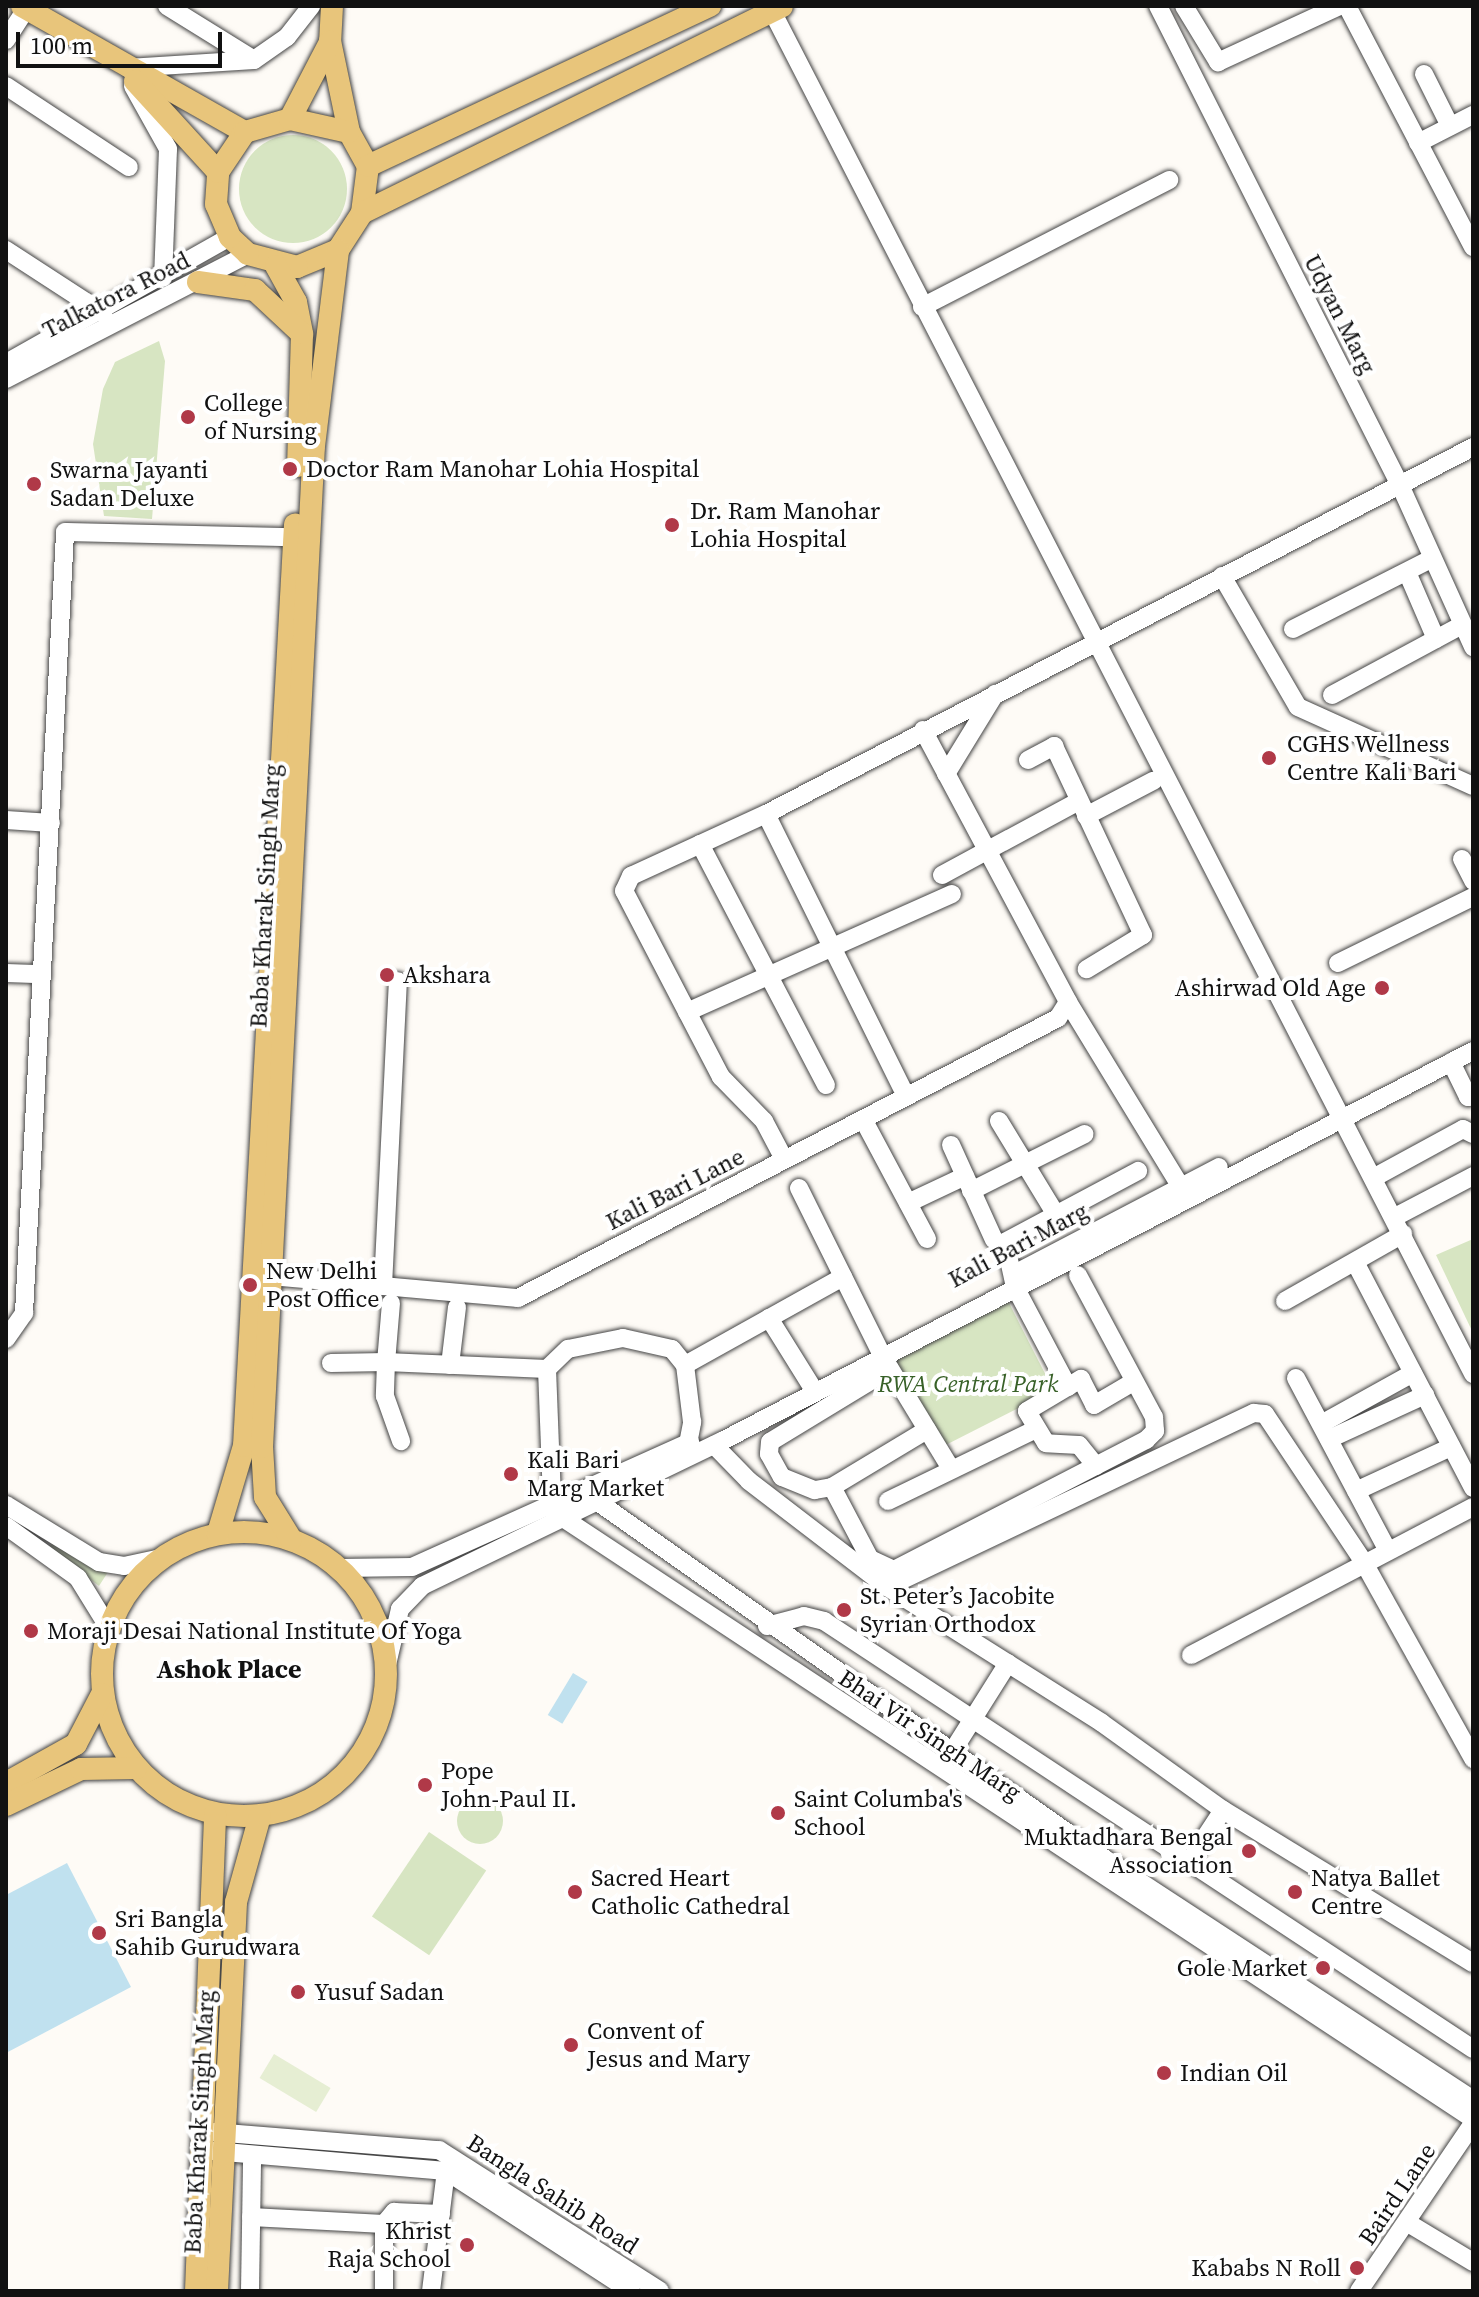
<!DOCTYPE html>
<meta charset="utf-8">
<style>
body{margin:0}
#map{position:relative;width:1479px;height:2297px;overflow:hidden;background:#fefbf6;font-family:"Source Serif 4",serif}
div>[style]{position:absolute}
[style*='--x']{left:calc(var(--x)*1px);top:calc(var(--y)*1px);width:calc(var(--w)*1px);rotate:calc(var(--a)*1deg)}
.green>*{inset:0;background:#d7e5c2;transform-origin:0 0}
.round{border-radius:50%}
.pitch>*{inset:0;background:#e6eed3;transform-origin:0 0}
.water>*{inset:0;background:#c0e1ef;transform-origin:0 0}
.roads{filter:drop-shadow(0 0 2px #444) drop-shadow(0 0 2px #444)}
.minor>*{height:18px;margin:-9px;padding:0 9px;transform-origin:9px;border-radius:9px;background:#fff}
.major>*{height:22px;margin:-11px;padding:0 11px;transform-origin:11px;border-radius:11px;background:#e8c57b}
.major>.ring{margin:-11px;padding:0;box-sizing:content-box;background:none;border:22px solid #e8c57b;border-radius:50%}
.dots>*{width:22px;height:22px;translate:-50% -50%;box-sizing:border-box;border:4px solid #fff;border-radius:50%}
span{translate:-50% -50%;white-space:nowrap;text-align:center;line-height:1.15;-webkit-text-stroke:8px #fff;paint-order:stroke}
.street-label{font-size:24px;color:#111}
.poi-label{font-size:24px;color:#111}
.left{translate:0 -50%;text-align:left}
.right{translate:-100% -50%;text-align:right}
.park-label{font-size:24px;color:#386128;font-style:italic}
.neighbourhood-label{font-size:26px;color:#111;font-weight:700}
.frame{position:absolute;inset:0;border:8px solid #111;pointer-events:none}
.scale{position:absolute;left:16px;top:32px;width:206px;height:36px;box-sizing:border-box;border:4px solid #111;border-top:0;padding-left:10px;font-size:24px;line-height:28px;white-space:nowrap;color:#111;-webkit-text-stroke:6px #fff;paint-order:stroke}
</style>
<div id="map">
<div class="green">
<div class="round" style="left:239px;top:135px;width:108px;height:108px"></div>
<div style="clip-path:polygon(159px 341px,165px 361px,152px 519px,104px 516px,93px 444px,103px 389px,115px 362px)"></div>
<div style="clip-path:polygon(1473px 1239px,1473px 1333px,1436px 1255px)"></div>
<div style="left:1008px;top:1301px;width:100px;height:132px;rotate:63deg"></div>
<div style="clip-path:polygon(52px 1543px,108px 1572px,99px 1586px,49px 1548px)"></div>
<div class="round" style="left:457px;top:1798px;width:46px;height:46px"></div>
<div style="left:429px;top:1832px;width:69px;height:102px;rotate:34deg"></div>
</div>
<div class="pitch">
<div style="left:274px;top:2054px;width:66px;height:28px;rotate:31deg"></div>
</div>
<div class="water">
<div style="left:573px;top:1673px;width:17px;height:49px;rotate:31deg"></div>
<div style="clip-path:polygon(67px 1863px,131px 1987px,6px 2053px,6px 1895px)"></div>
</div>
<div class="roads">
<div class="minor">
<div style="--x:167;--y:6;--w:102;--a:31.8"></div>
<div style="--x:1158;--y:6;--w:537;--a:63.2"></div>
<div style="--x:1400;--y:485;--w:178;--a:65.7"></div>
<div style="--x:1184;--y:6;--w:66;--a:58.7"></div>
<div style="--x:1218;--y:62;--w:133;--a:-24.8"></div>
<div style="--x:1347;--y:6;--w:272;--a:62.4"></div>
<div style="--x:772;--y:11;--w:1533;--a:62.78"></div>
<div style="--x:6;--y:40;--w:40;--a:-57.1"></div>
<div style="--x:128;--y:68;--w:126;--a:-3.6"></div>
<div style="--x:254;--y:60;--w:40;--a:-34.9"></div>
<div style="--x:287;--y:37;--w:39;--a:-52"></div>
<div style="--x:1424;--y:74;--w:58;--a:63.4"></div>
<div style="--x:6;--y:86;--w:147;--a:33.4"></div>
<div style="--x:133;--y:86;--w:72;--a:60.9"></div>
<div style="--x:168;--y:149;--w:129;--a:92.2"></div>
<div style="--x:1418;--y:143;--w:62;--a:-27"></div>
<div style="--x:6;--y:250;--w:116;--a:33"></div>
<div style="--x:922;--y:307;--w:278;--a:-27.2"></div>
<div style="--x:6;--y:363;--w:257;--a:-29.4"></div>
<div style="--x:6;--y:379;--w:272;--a:-27.3"></div>
<div style="--x:1407;--y:572;--w:73;--a:66.6"></div>
<div style="--x:1222;--y:576;--w:151;--a:59.9"></div>
<div style="--x:1298;--y:707;--w:192;--a:24.3"></div>
<div style="--x:1293;--y:629;--w:153;--a:-26.9"></div>
<div style="--x:1332;--y:695;--w:148;--a:-28.3"></div>
<div style="--x:923;--y:730;--w:308;--a:61.9"></div>
<div style="--x:1068;--y:1002;--w:217;--a:58.6"></div>
<div style="--x:1028;--y:760;--w:30;--a:-28"></div>
<div style="--x:1054;--y:746;--w:209;--a:64.8"></div>
<div style="--x:1143;--y:935;--w:66;--a:148.7"></div>
<div style="--x:946;--y:774;--w:94;--a:-58.5"></div>
<div style="--x:766;--y:814;--w:315;--a:63.6"></div>
<div style="--x:1086;--y:816;--w:76;--a:-27.6"></div>
<div style="--x:6;--y:820;--w:45;--a:3.8"></div>
<div style="--x:700;--y:844;--w:272;--a:62.4"></div>
<div style="--x:1462;--y:859;--w:25;--a:63"></div>
<div style="--x:942;--y:875;--w:156;--a:-28.4"></div>
<div style="--x:1338;--y:963;--w:150;--a:-26.1"></div>
<div style="--x:6;--y:973;--w:36;--a:2"></div>
<div style="--x:687;--y:1012;--w:290;--a:-24"></div>
<div style="--x:1451;--y:1062;--w:39;--a:64"></div>
<div style="--x:1468;--y:1097;--w:5;--a:-22"></div>
<div style="--x:863;--y:1119;--w:136;--a:61.9"></div>
<div style="--x:999;--y:1121;--w:108;--a:58.7"></div>
<div style="--x:951;--y:1145;--w:104;--a:65.6"></div>
<div style="--x:784;--y:1159;--w:43;--a:-117.8"></div>
<div style="--x:764;--y:1121;--w:62;--a:-134.3"></div>
<div style="--x:721;--y:1077;--w:210;--a:-117.5"></div>
<div style="--x:624;--y:891;--w:17;--a:-65"></div>
<div style="--x:631;--y:876;--w:149;--a:-24.7"></div>
<div style="--x:766;--y:814;--w:797;--a:-27.43"></div>
<div style="--x:1375;--y:1177;--w:100;--a:-28.6"></div>
<div style="--x:1463;--y:1129;--w:11;--a:27"></div>
<div style="--x:799;--y:1188;--w:189;--a:63.6"></div>
<div style="--x:883;--y:1357;--w:129;--a:58.7"></div>
<div style="--x:971;--y:1191;--w:127;--a:-26.6"></div>
<div style="--x:908;--y:1203;--w:63;--a:-25.3"></div>
<div style="--x:1395;--y:1217;--w:88;--a:-27.7"></div>
<div style="--x:1355;--y:1262;--w:255;--a:62.4"></div>
<div style="--x:1022;--y:1270;--w:222;--a:-27.6"></div>
<div style="--x:271;--y:1276;--w:248;--a:5.1"></div>
<div style="--x:518;--y:1298;--w:608;--a:-27.41"></div>
<div style="--x:1058;--y:1018;--w:19;--a:-58"></div>
<div style="--x:383;--y:1286;--w:305;--a:-87.2"></div>
<div style="--x:1285;--y:1301;--w:136;--a:-29.6"></div>
<div style="--x:391;--y:1303;--w:59;--a:94.8"></div>
<div style="--x:386;--y:1362;--w:161;--a:2.5"></div>
<div style="--x:547;--y:1369;--w:133;--a:87.8"></div>
<div style="--x:769;--y:1318;--w:87;--a:58.1"></div>
<div style="--x:6;--y:1339;--w:32;--a:-55"></div>
<div style="--x:24;--y:1313;--w:782;--a:-86.99"></div>
<div style="--x:65;--y:532;--w:229;--a:1.3"></div>
<div style="--x:331;--y:1363;--w:55;--a:-1"></div>
<div style="--x:386;--y:1362;--w:34;--a:92"></div>
<div style="--x:385;--y:1396;--w:48;--a:70.4"></div>
<div style="--x:450;--y:1365;--w:58;--a:-83.1"></div>
<div style="--x:547;--y:1369;--w:29;--a:-44"></div>
<div style="--x:568;--y:1349;--w:56;--a:-11.3"></div>
<div style="--x:623;--y:1338;--w:50;--a:12.7"></div>
<div style="--x:672;--y:1349;--w:21;--a:51"></div>
<div style="--x:890;--y:1369;--w:140;--a:148.7"></div>
<div style="--x:770;--y:1442;--w:12;--a:95"></div>
<div style="--x:769;--y:1454;--w:26;--a:61"></div>
<div style="--x:782;--y:1477;--w:35;--a:22"></div>
<div style="--x:815;--y:1490;--w:17;--a:-10"></div>
<div style="--x:832;--y:1487;--w:111;--a:-31"></div>
<div style="--x:1296;--y:1378;--w:194;--a:62"></div>
<div style="--x:1068;--y:1387;--w:113;--a:-117.9"></div>
<div style="--x:1015;--y:1287;--w:46;--a:-102.5"></div>
<div style="--x:1005;--y:1242;--w:151;--a:-28.1"></div>
<div style="--x:1321;--y:1424;--w:105;--a:-29"></div>
<div style="--x:1329;--y:1439;--w:106;--a:-24.6"></div>
<div style="--x:714;--y:1445;--w:50;--a:45.8"></div>
<div style="--x:749;--y:1481;--w:174;--a:37.5"></div>
<div style="--x:887;--y:1587;--w:254;--a:32.3"></div>
<div style="--x:1102;--y:1723;--w:149;--a:35.7"></div>
<div style="--x:1223;--y:1810;--w:293;--a:31.5"></div>
<div style="--x:686;--y:1454;--w:33;--a:-79"></div>
<div style="--x:692;--y:1422;--w:57;--a:-97"></div>
<div style="--x:685;--y:1365;--w:181;--a:-29.1"></div>
<div style="--x:1096;--y:1466;--w:27;--a:-129"></div>
<div style="--x:1079;--y:1445;--w:33;--a:-177"></div>
<div style="--x:1046;--y:1443;--w:37;--a:-121"></div>
<div style="--x:1027;--y:1411;--w:63;--a:-30.7"></div>
<div style="--x:1081;--y:1379;--w:29;--a:63"></div>
<div style="--x:1094;--y:1405;--w:45;--a:-30.5"></div>
<div style="--x:832;--y:1487;--w:81;--a:62.2"></div>
<div style="--x:870;--y:1559;--w:26;--a:25"></div>
<div style="--x:894;--y:1570;--w:284;--a:-27.3"></div>
<div style="--x:1146;--y:1440;--w:13;--a:-45"></div>
<div style="--x:1155;--y:1431;--w:14;--a:-94"></div>
<div style="--x:1154;--y:1417;--w:161;--a:-118.2"></div>
<div style="--x:1356;--y:1491;--w:105;--a:-24.9"></div>
<div style="--x:588;--y:1495;--w:632;--a:35.15"></div>
<div style="--x:1105;--y:1859;--w:440;--a:33.2"></div>
<div style="--x:888;--y:1501;--w:165;--a:-25.9"></div>
<div style="--x:6;--y:1505;--w:109;--a:31.5"></div>
<div style="--x:99;--y:1562;--w:25;--a:9"></div>
<div style="--x:124;--y:1566;--w:38;--a:-12"></div>
<div style="--x:554;--y:1512;--w:1101;--a:33.44"></div>
<div style="--x:6;--y:1526;--w:89;--a:35.8"></div>
<div style="--x:78;--y:1578;--w:59;--a:58.2"></div>
<div style="--x:340;--y:1568;--w:72;--a:-0.8"></div>
<div style="--x:412;--y:1567;--w:305;--a:-24.2"></div>
<div style="--x:887;--y:1587;--w:406;--a:-25.4"></div>
<div style="--x:1254;--y:1413;--w:11;--a:5"></div>
<div style="--x:1265;--y:1414;--w:177;--a:56.3"></div>
<div style="--x:1363;--y:1561;--w:227;--a:60.9"></div>
<div style="--x:767;--y:1626;--w:38;--a:-15"></div>
<div style="--x:804;--y:1616;--w:21;--a:14"></div>
<div style="--x:824;--y:1621;--w:777;--a:33.4"></div>
<div style="--x:1191;--y:1655;--w:318;--a:-27.7"></div>
<div style="--x:386;--y:1669;--w:62;--a:-76.9"></div>
<div style="--x:400;--y:1609;--w:32;--a:-46"></div>
<div style="--x:422;--y:1586;--w:335;--a:-25.8"></div>
<div style="--x:724;--y:1440;--w:844;--a:-27.45"></div>
<div style="--x:952;--y:1752;--w:105;--a:-57.8"></div>
<div style="--x:1189;--y:1862;--w:62;--a:-56.8"></div>
<div style="--x:213;--y:2132;--w:227;--a:4.6"></div>
<div style="--x:439;--y:2150;--w:262;--a:32.5"></div>
<div style="--x:213;--y:2151;--w:234;--a:4.9"></div>
<div style="--x:446;--y:2171;--w:221;--a:33"></div>
<div style="--x:251;--y:2217;--w:133;--a:3"></div>
<div style="--x:384;--y:2224;--w:67;--a:90"></div>
<div style="--x:1408;--y:2223;--w:76;--a:31"></div>
<div style="--x:384;--y:2224;--w:16;--a:-50"></div>
<div style="--x:394;--y:2212;--w:47;--a:2.4"></div>
<div style="--x:250;--y:2291;--w:128;--a:-89.1"></div>
<div style="--x:431;--y:2291;--w:121;--a:-82.9"></div>
<div style="--x:1359;--y:2291;--w:203;--a:-55.8"></div>
</div>
<div class="major">
<div style="--x:22;--y:6;--w:256;--a:29.5"></div>
<div style="--x:332;--y:6;--w:35;--a:93"></div>
<div style="--x:330;--y:41;--w:93;--a:78.2"></div>
<div style="--x:349;--y:132;--w:39;--a:61"></div>
<div style="--x:368;--y:166;--w:47;--a:97.3"></div>
<div style="--x:362;--y:213;--w:44;--a:123"></div>
<div style="--x:338;--y:250;--w:44;--a:157.5"></div>
<div style="--x:297;--y:267;--w:51;--a:-165.1"></div>
<div style="--x:248;--y:254;--w:25;--a:-137"></div>
<div style="--x:230;--y:237;--w:36;--a:-113"></div>
<div style="--x:216;--y:204;--w:32;--a:-86"></div>
<div style="--x:218;--y:172;--w:48;--a:-56"></div>
<div style="--x:245;--y:132;--w:47;--a:-16.1"></div>
<div style="--x:290;--y:119;--w:60;--a:12.4"></div>
<div style="--x:135;--y:81;--w:123;--a:47.6"></div>
<div style="--x:290;--y:119;--w:87;--a:-62.5"></div>
<div style="--x:368;--y:166;--w:378;--a:-25.1"></div>
<div style="--x:362;--y:213;--w:468;--a:-26.2"></div>
<div style="--x:276;--y:266;--w:41;--a:60.9"></div>
<div style="--x:296;--y:302;--w:33;--a:79"></div>
<div style="--x:302;--y:334;--w:132;--a:91.7"></div>
<div style="--x:198;--y:282;--w:58;--a:8"></div>
<div style="--x:255;--y:290;--w:63;--a:43.1"></div>
<div class="ring" style="left:102px;top:1532px;width:262px;height:262px"></div>
<div style="--x:218;--y:1533;--w:91;--a:-73.4"></div>
<div style="--x:244;--y:1446;--w:923;--a:-86.83"></div>
<div style="--x:291;--y:1539;--w:49;--a:-121.8"></div>
<div style="--x:265;--y:1497;--w:50;--a:-93.4"></div>
<div style="--x:262;--y:1447;--w:1002;--a:-87.03"></div>
<div style="--x:314;--y:446;--w:197;--a:-83"></div>
<div style="--x:6;--y:1783;--w:80;--a:-29.1"></div>
<div style="--x:76;--y:1744;--w:56;--a:-62.5"></div>
<div style="--x:6;--y:1805;--w:83;--a:-25.6"></div>
<div style="--x:81;--y:1769;--w:55;--a:-1"></div>
<div style="--x:196;--y:2291;--w:477;--a:-87.7"></div>
<div style="--x:217;--y:2291;--w:389;--a:-87.2"></div>
<div style="--x:236;--y:1902;--w:89;--a:-74.4"></div>
</div>
</div>
<div class="dots">
<div style="left:188px;top:417px;background:#b03948"></div>
<div style="left:290px;top:469px;background:#b03948"></div>
<div style="left:34px;top:484px;background:#b03948"></div>
<div style="left:672px;top:525px;background:#b03948"></div>
<div style="left:1269px;top:758px;background:#b03948"></div>
<div style="left:387px;top:975px;background:#b03948"></div>
<div style="left:1382px;top:988px;background:#b03948"></div>
<div style="left:250px;top:1285px;background:#b03948"></div>
<div style="left:511px;top:1474px;background:#b03948"></div>
<div style="left:844px;top:1610px;background:#b03948"></div>
<div style="left:31px;top:1631px;background:#b03948"></div>
<div style="left:425px;top:1785px;background:#b03948"></div>
<div style="left:778px;top:1813px;background:#b03948"></div>
<div style="left:1249px;top:1851px;background:#b03948"></div>
<div style="left:575px;top:1892px;background:#b03948"></div>
<div style="left:1295px;top:1892px;background:#b03948"></div>
<div style="left:99px;top:1933px;background:#b03948"></div>
<div style="left:1323px;top:1968px;background:#b03948"></div>
<div style="left:298px;top:1992px;background:#b03948"></div>
<div style="left:571px;top:2045px;background:#b03948"></div>
<div style="left:1164px;top:2073px;background:#b03948"></div>
<div style="left:467px;top:2245px;background:#b03948"></div>
<div style="left:1357px;top:2268px;background:#b03948"></div>
</div>
<div class="street-label">
<span style="left:116px;top:295px;rotate:-27deg">Talkatora Road</span>
<span style="left:1340px;top:314px;rotate:63deg">Udyan Marg</span>
<span style="left:265px;top:896px;rotate:-87deg">Baba Kharak Singh Marg</span>
<span style="left:675px;top:1189px;rotate:-27deg">Kali Bari Lane</span>
<span style="left:1018px;top:1245px;rotate:-28deg">Kali Bari Marg</span>
<span style="left:930px;top:1735px;rotate:34deg">Bhai Vir Singh Marg</span>
<span style="left:199px;top:2122px;rotate:-87deg">Baba Kharak Singh Marg</span>
<span style="left:553px;top:2194px;rotate:33deg">Bangla Sahib Road</span>
<span style="left:1397px;top:2194px;rotate:-56deg">Baird Lane</span>
</div>
<div class="poi-label">
<span class="left" style="left:204px;top:417px">College<br>of Nursing</span>
<span class="left" style="left:306px;top:469px">Doctor Ram Manohar Lohia Hospital</span>
<span class="left" style="left:50px;top:484px">Swarna Jayanti<br>Sadan Deluxe</span>
<span class="left" style="left:690px;top:525px">Dr. Ram Manohar<br>Lohia Hospital</span>
<span class="left" style="left:1287px;top:758px">CGHS Wellness<br>Centre Kali Bari</span>
<span class="left" style="left:403px;top:975px">Akshara</span>
<span class="right" style="left:1366px;top:988px">Ashirwad Old Age</span>
<span class="left" style="left:266px;top:1285px">New Delhi<br>Post Office</span>
<span class="left" style="left:527px;top:1474px">Kali Bari<br>Marg Market</span>
<span class="left" style="left:860px;top:1610px">St. Peter’s Jacobite<br>Syrian Orthodox</span>
<span class="left" style="left:47px;top:1631px">Moraji Desai National Institute Of Yoga</span>
<span class="left" style="left:441px;top:1785px">Pope<br>John-Paul II.</span>
<span class="left" style="left:794px;top:1813px">Saint Columba's<br>School</span>
<span class="right" style="left:1233px;top:1851px">Muktadhara Bengal<br>Association</span>
<span class="left" style="left:591px;top:1892px">Sacred Heart<br>Catholic Cathedral</span>
<span class="left" style="left:1311px;top:1892px">Natya Ballet<br>Centre</span>
<span class="left" style="left:115px;top:1933px">Sri Bangla<br>Sahib Gurudwara</span>
<span class="right" style="left:1307px;top:1968px">Gole Market</span>
<span class="left" style="left:314px;top:1992px">Yusuf Sadan</span>
<span class="left" style="left:587px;top:2045px">Convent of<br>Jesus and Mary</span>
<span class="left" style="left:1180px;top:2073px">Indian Oil</span>
<span class="right" style="left:451px;top:2245px">Khrist<br>Raja School</span>
<span class="right" style="left:1341px;top:2268px">Kababs N Roll</span>
</div>
<div class="park-label">
<span style="left:968px;top:1384px">RWA Central Park</span>
</div>
<div class="neighbourhood-label">
<span style="left:229px;top:1670px">Ashok Place</span>
</div>
<div class="frame"></div>
<div class="scale">100 m</div>
</div>
